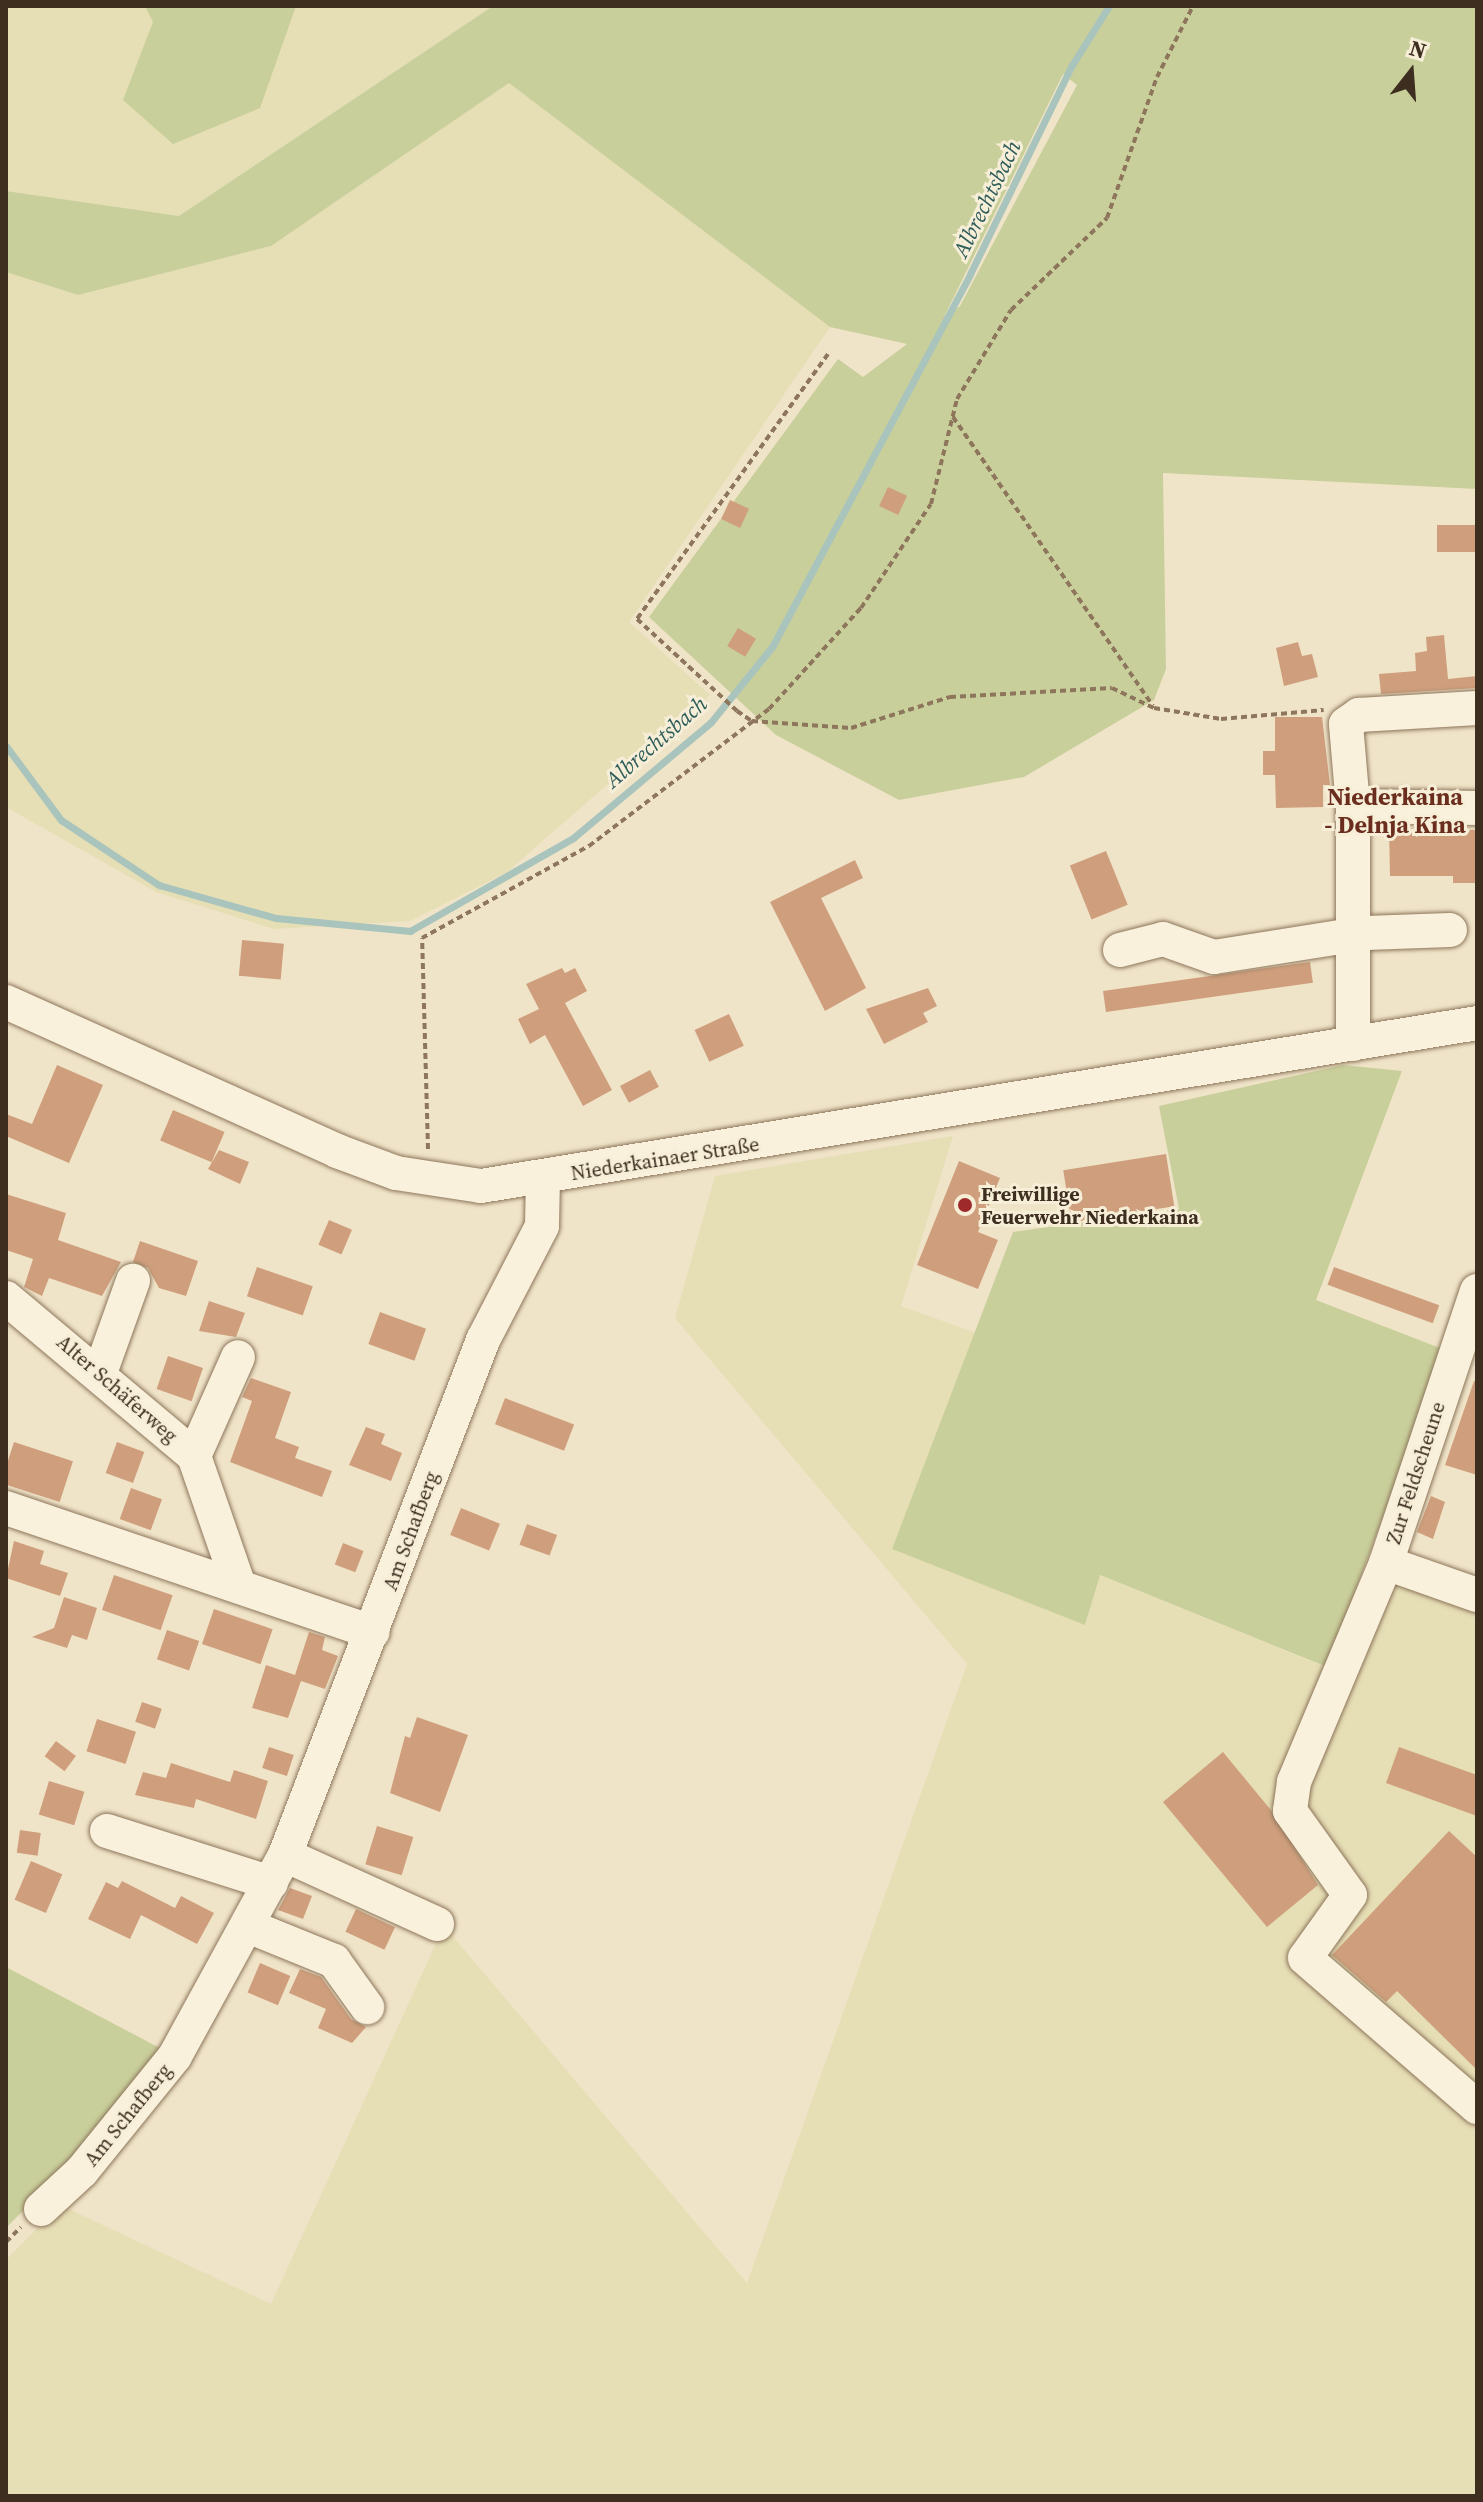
<!DOCTYPE html>
<meta charset="utf-8">
<style>
body{margin:0}
#map{position:relative;width:1483px;height:2502px;overflow:hidden;background:#f0e4c8;font-family:"Source Serif 4",serif}
div>[style]{position:absolute}
[style*='--x']{left:calc(var(--x)*1px);top:calc(var(--y)*1px);width:calc(var(--w)*1px);rotate:calc(var(--a)*1deg)}
.farmland>*{inset:0;background:#e6deb5}
.green>*{inset:0;background:#c9cf9b}
.stream>*{height:7px;margin:-3.5px;padding:0 3.5px;transform-origin:3.5px;border-radius:3.5px;background:#a9c4bc}
.building>*{inset:0;background:#cf9f7d;transform-origin:0 0}
.path>*{height:4px;margin-top:-2px;transform-origin:0;background:repeating-linear-gradient(90deg,#8d765c 0 6px,transparent 0 10px)}
.roads{filter:drop-shadow(0 0 2px #8d765c) drop-shadow(0 0 2px #8d765c)}
.minor>*{height:34px;margin:-17px;padding:0 17px;transform-origin:17px;border-radius:17px;background:#faf1dc}
.dots>*{width:22px;height:22px;translate:-50% -50%;box-sizing:border-box;border:4px solid #f7eed8;border-radius:50%}
span{translate:-50% -50%;white-space:nowrap;text-align:center;line-height:1.15;-webkit-text-stroke:6px #f7eed8;paint-order:stroke}
.street-label{font-size:20px;color:#3d2e20}
.poi-label{font-size:20px;color:#3d2e20;font-weight:700}
.left{translate:0 -50%;text-align:left}
.water-label{font-size:22px;color:#2f5d5a;font-style:italic}
.quarter-label{font-size:24px;color:#6b2e1e;font-weight:700}
.frame{position:absolute;inset:0;border:8px solid #3d2e20;pointer-events:none}
.north{position:absolute;left:1371px;top:32px;width:80px;height:80px;-webkit-text-stroke:6px #f7eed8;paint-order:stroke;rotate:17deg;font-size:22px;font-weight:700;line-height:32px;text-align:center;color:#3d2e20}
.north::after{content:'';display:block;margin:auto;width:28px;height:36px;background:#3d2e20;clip-path:polygon(50% 0,100% 100%,50% 72%,0 100%)}
</style>
<div id="map">
<div class="farmland">
<div style="clip-path:polygon(6px 6px,493px 6px,179px 216px,6px 191px)"></div>
<div style="clip-path:polygon(509px 83px,830px 327px,629px 622px,710px 695px,506px 873px,410px 921px,274px 929px,156px 892px,6px 807px,6px 272px,78px 295px,271px 246px)"></div>
<div style="clip-path:polygon(953px 1136px,901px 1306px,976px 1333px,892px 1549px,1086px 1624px,1099px 1575px,1350px 1677px,1395px 1569px,1477px 1598px,1477px 2496px,6px 2496px,6px 2260px,60px 2205px,271px 2304px,444px 1926px,747px 2283px,967px 1664px,675px 1318px,715px 1176px)"></div>
</div>
<div class="green">
<div style="clip-path:polygon(145px 6px,296px 6px,260px 108px,173px 144px,123px 100px,153px 22px)"></div>
<div style="clip-path:polygon(evenodd,493px 6px,1477px 6px,1477px 489px,1163px 473px,1166px 669px,1154px 700px,1024px 777px,899px 800px,776px 735px,649px 617px,838px 359px,863px 377px,907px 344px,830px 327px,509px 83px,271px 246px,78px 295px,6px 272px,6px 191px,179px 216px,493px 6px,1063px 74px,1077px 85px,960px 306px,944px 317px,1063px 74px)"></div>
<div style="clip-path:polygon(1343px 1065px,1402px 1071px,1316px 1300px,1445px 1350px,1327px 1667px,1100px 1575px,1085px 1625px,892px 1549px,1013px 1232px,1179px 1209px,1159px 1106px)"></div>
<div style="clip-path:polygon(6px 1967px,175px 2056px,6px 2228px)"></div>
</div>
<div class="stream">
<div style="--x:6;--y:746;--w:92;--a:53.4"></div>
<div style="--x:61;--y:820;--w:118;--a:33.6"></div>
<div style="--x:159;--y:885;--w:122;--a:15.8"></div>
<div style="--x:276;--y:918;--w:135;--a:5.5"></div>
<div style="--x:410;--y:931;--w:188;--a:-29.7"></div>
<div style="--x:573;--y:838;--w:180;--a:-40"></div>
<div style="--x:711;--y:722;--w:97;--a:-50.9"></div>
<div style="--x:772;--y:647;--w:422;--a:-62"></div>
<div style="--x:970;--y:274;--w:233;--a:-64"></div>
<div style="--x:1072;--y:65;--w:70;--a:-57.9"></div>
</div>
<div class="building">
<div style="left:888px;top:487px;width:21px;height:21px;rotate:25deg"></div>
<div style="left:730px;top:500px;width:21px;height:21px;rotate:25deg"></div>
<div style="left:1477px;top:525px;width:27px;height:40px;rotate:90deg"></div>
<div style="left:738px;top:628px;width:21px;height:21px;rotate:31deg"></div>
<div style="clip-path:polygon(1444px 635px,1448px 679px,1477px 676px,1477px 688px,1381px 694px,1379px 674px,1416px 671px,1415px 653px,1427px 651px,1426px 637px)"></div>
<div style="clip-path:polygon(1298px 642px,1302px 656px,1312px 654px,1318px 677px,1284px 686px,1276px 648px)"></div>
<div style="clip-path:polygon(1275px 717px,1322px 717px,1330px 785px,1323px 785px,1323px 807px,1276px 808px,1275px 775px,1263px 775px,1263px 751px,1275px 751px)"></div>
<div style="clip-path:polygon(1389px 828px,1477px 830px,1477px 883px,1453px 883px,1453px 876px,1390px 876px)"></div>
<div style="left:1106px;top:851px;width:58px;height:39px;rotate:68deg"></div>
<div style="clip-path:polygon(855px 860px,863px 878px,821px 898px,866px 988px,825px 1011px,770px 902px)"></div>
<div style="left:242px;top:940px;width:42px;height:36px;rotate:5deg"></div>
<div style="left:1310px;top:962px;width:21px;height:209px;rotate:82deg"></div>
<div style="clip-path:polygon(562px 968px,565px 973px,575px 968px,587px 991px,565px 1003px,612px 1090px,583px 1106px,545px 1035px,530px 1044px,518px 1019px,539px 1009px,526px 984px)"></div>
<div style="clip-path:polygon(928px 988px,937px 1006px,923px 1013px,928px 1022px,884px 1044px,866px 1009px)"></div>
<div style="left:729px;top:1014px;width:35px;height:38px;rotate:65deg"></div>
<div style="clip-path:polygon(57px 1065px,103px 1085px,69px 1163px,6px 1136px,6px 1114px,32px 1124px)"></div>
<div style="left:650px;top:1070px;width:19px;height:34px;rotate:62deg"></div>
<div style="left:173px;top:1110px;width:56px;height:33px;rotate:23deg"></div>
<div style="clip-path:polygon(219px 1150px,249px 1162px,240px 1184px,208px 1169px)"></div>
<div style="left:1166px;top:1154px;width:53px;height:104px;rotate:81deg"></div>
<div style="clip-path:polygon(959px 1161px,1000px 1178px,978px 1232px,998px 1240px,978px 1289px,917px 1265px)"></div>
<div style="clip-path:polygon(6px 1194px,66px 1213px,58px 1240px,121px 1262px,102px 1296px,49px 1278px,42px 1296px,24px 1287px,33px 1259px,6px 1250px)"></div>
<div style="left:329px;top:1220px;width:25px;height:27px;rotate:23deg"></div>
<div style="clip-path:polygon(140px 1241px,198px 1261px,186px 1296px,159px 1288px,148px 1268px,133px 1262px)"></div>
<div style="left:257px;top:1267px;width:59px;height:31px;rotate:19deg"></div>
<div style="left:1334px;top:1267px;width:112px;height:19px;rotate:20deg"></div>
<div style="clip-path:polygon(209px 1301px,245px 1313px,236px 1337px,199px 1331px)"></div>
<div style="left:380px;top:1312px;width:49px;height:34px;rotate:20deg"></div>
<div style="left:168px;top:1356px;width:37px;height:35px;rotate:19deg"></div>
<div style="clip-path:polygon(251px 1378px,291px 1392px,275px 1438px,299px 1447px,295px 1458px,332px 1471px,322px 1497px,230px 1462px,252px 1401px,242px 1397px)"></div>
<div style="clip-path:polygon(1474px 1381px,1477px 1381px,1477px 1475px,1445px 1465px)"></div>
<div style="left:505px;top:1398px;width:74px;height:28px;rotate:21deg"></div>
<div style="clip-path:polygon(366px 1427px,385px 1434px,381px 1444px,402px 1453px,391px 1481px,349px 1465px)"></div>
<div style="left:14px;top:1442px;width:62px;height:43px;rotate:18deg"></div>
<div style="left:117px;top:1442px;width:29px;height:33px;rotate:20deg"></div>
<div style="left:131px;top:1488px;width:33px;height:33px;rotate:20deg"></div>
<div style="clip-path:polygon(1431px 1496px,1445px 1502px,1433px 1539px,1417px 1532px)"></div>
<div style="left:461px;top:1508px;width:42px;height:29px;rotate:22deg"></div>
<div style="left:527px;top:1524px;width:32px;height:22px;rotate:20deg"></div>
<div style="clip-path:polygon(14px 1541px,44px 1551px,40px 1564px,68px 1573px,60px 1596px,6px 1578px)"></div>
<div style="left:343px;top:1543px;width:22px;height:23px;rotate:21deg"></div>
<div style="left:114px;top:1575px;width:62px;height:37px;rotate:19deg"></div>
<div style="clip-path:polygon(64px 1597px,97px 1608px,87px 1640px,72px 1635px,67px 1648px,32px 1637px,54px 1628px)"></div>
<div style="left:214px;top:1609px;width:62px;height:37px;rotate:19deg"></div>
<div style="left:167px;top:1630px;width:34px;height:31px;rotate:19deg"></div>
<div style="clip-path:polygon(309px 1632px,325px 1637px,322px 1650px,338px 1656px,325px 1689px,301px 1681px,288px 1718px,252px 1708px,266px 1665px,295px 1675px)"></div>
<div style="left:142px;top:1702px;width:21px;height:21px;rotate:19deg"></div>
<div style="clip-path:polygon(417px 1717px,468px 1735px,440px 1812px,390px 1793px,405px 1736px,410px 1738px)"></div>
<div style="left:97px;top:1719px;width:41px;height:34px;rotate:18deg"></div>
<div style="left:56px;top:1741px;width:25px;height:19px;rotate:37deg"></div>
<div style="left:269px;top:1747px;width:26px;height:22px;rotate:18deg"></div>
<div style="clip-path:polygon(1399px 1747px,1477px 1775px,1477px 1816px,1386px 1783px)"></div>
<div style="clip-path:polygon(1223px 1752px,1270px 1809px,1318px 1885px,1267px 1927px,1163px 1802px)"></div>
<div style="clip-path:polygon(171px 1763px,230px 1782px,234px 1770px,268px 1781px,256px 1819px,196px 1799px,194px 1808px,135px 1795px,143px 1772px,166px 1778px)"></div>
<div style="left:49px;top:1781px;width:37px;height:35px;rotate:17deg"></div>
<div style="left:377px;top:1826px;width:38px;height:40px;rotate:17deg"></div>
<div style="left:20px;top:1830px;width:21px;height:23px;rotate:8deg"></div>
<div style="clip-path:polygon(1449px 1831px,1477px 1857px,1477px 2070px,1397px 1991px,1386px 2002px,1332px 1955px)"></div>
<div style="left:31px;top:1861px;width:34px;height:42px;rotate:23deg"></div>
<div style="clip-path:polygon(122px 1881px,175px 1908px,181px 1896px,214px 1913px,197px 1944px,141px 1915px,130px 1939px,88px 1919px,106px 1882px,118px 1888px)"></div>
<div style="clip-path:polygon(290px 1888px,312px 1896px,303px 1919px,278px 1910px)"></div>
<div style="left:356px;top:1909px;width:43px;height:25px;rotate:25deg"></div>
<div style="left:260px;top:1963px;width:33px;height:32px;rotate:23deg"></div>
<div style="clip-path:polygon(300px 1969px,321px 1977px,351px 2019px,366px 2027px,352px 2043px,318px 2028px,326px 2009px,289px 1993px)"></div>
</div>
<div class="path">
<div style="--x:828;--y:354;--w:327;--a:125.8"></div>
<div style="--x:637;--y:619;--w:136;--a:42.6"></div>
<div style="--x:737;--y:711;--w:18;--a:34"></div>
<div style="--x:752;--y:721;--w:99;--a:4"></div>
<div style="--x:851;--y:728;--w:104;--a:-17.4"></div>
<div style="--x:950;--y:697;--w:162;--a:-3.2"></div>
<div style="--x:1112;--y:688;--w:47;--a:25.5"></div>
<div style="--x:1154;--y:708;--w:68;--a:9.3"></div>
<div style="--x:1221;--y:719;--w:103;--a:-5"></div>
<div style="--x:953;--y:417;--w:351;--a:55.3"></div>
<div style="--x:428;--y:1149;--w:211;--a:-91.6"></div>
<div style="--x:422;--y:938;--w:191;--a:-28.9"></div>
<div style="--x:589;--y:846;--w:226;--a:-37.3"></div>
<div style="--x:769;--y:709;--w:137;--a:-47.7"></div>
<div style="--x:861;--y:608;--w:125;--a:-56.1"></div>
<div style="--x:931;--y:504;--w:108;--a:-76.1"></div>
<div style="--x:957;--y:399;--w:104;--a:-58.8"></div>
<div style="--x:1011;--y:310;--w:133;--a:-43.8"></div>
<div style="--x:1107;--y:218;--w:150;--a:-70.5"></div>
<div style="--x:1157;--y:77;--w:80;--a:-63.1"></div>
<div style="--x:6;--y:2242;--w:21;--a:-45"></div>
</div>
<div class="roads">
<div class="minor">
<div style="--x:1353;--y:806;--w:124;--a:0.9"></div>
<div style="--x:1120;--y:950;--w:44;--a:-14.3"></div>
<div style="--x:1163;--y:939;--w:54;--a:19.4"></div>
<div style="--x:1214;--y:957;--w:154;--a:-9"></div>
<div style="--x:1366;--y:933;--w:84;--a:-2"></div>
<div style="--x:6;--y:1002;--w:363;--a:24.2"></div>
<div style="--x:337;--y:1151;--w:63;--a:20.4"></div>
<div style="--x:396;--y:1173;--w:86;--a:8.7"></div>
<div style="--x:481;--y:1186;--w:1009;--a:-9.29"></div>
<div style="--x:1353;--y:1044;--w:238;--a:-90"></div>
<div style="--x:1353;--y:806;--w:82;--a:-94.9"></div>
<div style="--x:1346;--y:724;--w:16;--a:-35"></div>
<div style="--x:1359;--y:715;--w:118;--a:-3.4"></div>
<div style="--x:1477;--y:1291;--w:287;--a:108.5"></div>
<div style="--x:1386;--y:1563;--w:96;--a:19.4"></div>
<div style="--x:6;--y:1298;--w:246;--a:40"></div>
<div style="--x:194;--y:1456;--w:138;--a:70.9"></div>
<div style="--x:100;--y:1373;--w:98;--a:-70.3"></div>
<div style="--x:194;--y:1456;--w:108;--a:-66"></div>
<div style="--x:6;--y:1508;--w:387;--a:18.7"></div>
<div style="--x:1386;--y:1563;--w:238;--a:112.8"></div>
<div style="--x:1294;--y:1782;--w:29;--a:98"></div>
<div style="--x:1290;--y:1811;--w:103;--a:54.5"></div>
<div style="--x:1350;--y:1895;--w:77;--a:125.5"></div>
<div style="--x:1305;--y:1958;--w:228;--a:40.9"></div>
<div style="--x:107;--y:1831;--w:172;--a:17.6"></div>
<div style="--x:285;--y:1855;--w:167;--a:24.4"></div>
<div style="--x:248;--y:1926;--w:93;--a:22.1"></div>
<div style="--x:334;--y:1961;--w:57;--a:54.3"></div>
<div style="--x:41;--y:2209;--w:56;--a:-42.8"></div>
<div style="--x:82;--y:2171;--w:148;--a:-51"></div>
<div style="--x:175;--y:2056;--w:229;--a:-61.3"></div>
<div style="--x:285;--y:1855;--w:552;--a:-68.97"></div>
<div style="--x:483;--y:1340;--w:128;--a:-62.6"></div>
<div style="--x:542;--y:1226;--w:46;--a:-88.8"></div>
</div>
</div>
<div class="dots">
<div style="left:965px;top:1205px;background:#9e2a2b"></div>
</div>
<div class="street-label">
<span style="left:665px;top:1159px;rotate:-9deg">Niederkainaer Straße</span>
<span style="left:117px;top:1389px;rotate:41deg">Alter Schäferweg</span>
<span style="left:1416px;top:1473px;rotate:-72deg">Zur Feldscheune</span>
<span style="left:411px;top:1531px;rotate:-70deg">Am Schafberg</span>
<span style="left:128px;top:2115px;rotate:-51deg">Am Schafberg</span>
</div>
<div class="poi-label">
<span class="left" style="left:981px;top:1206px">Freiwillige<br>Feuerwehr Niederkaina</span>
</div>
<div class="water-label">
<span style="left:987px;top:199px;rotate:-64deg">Albrechtsbach</span>
<span style="left:656px;top:742px;rotate:-41deg">Albrechtsbach</span>
</div>
<div class="quarter-label">
<span style="left:1395px;top:811px">Niederkaina<br>- Delnja Kina</span>
</div>
<div class="frame"></div>
<div class="north">N</div>
</div>
